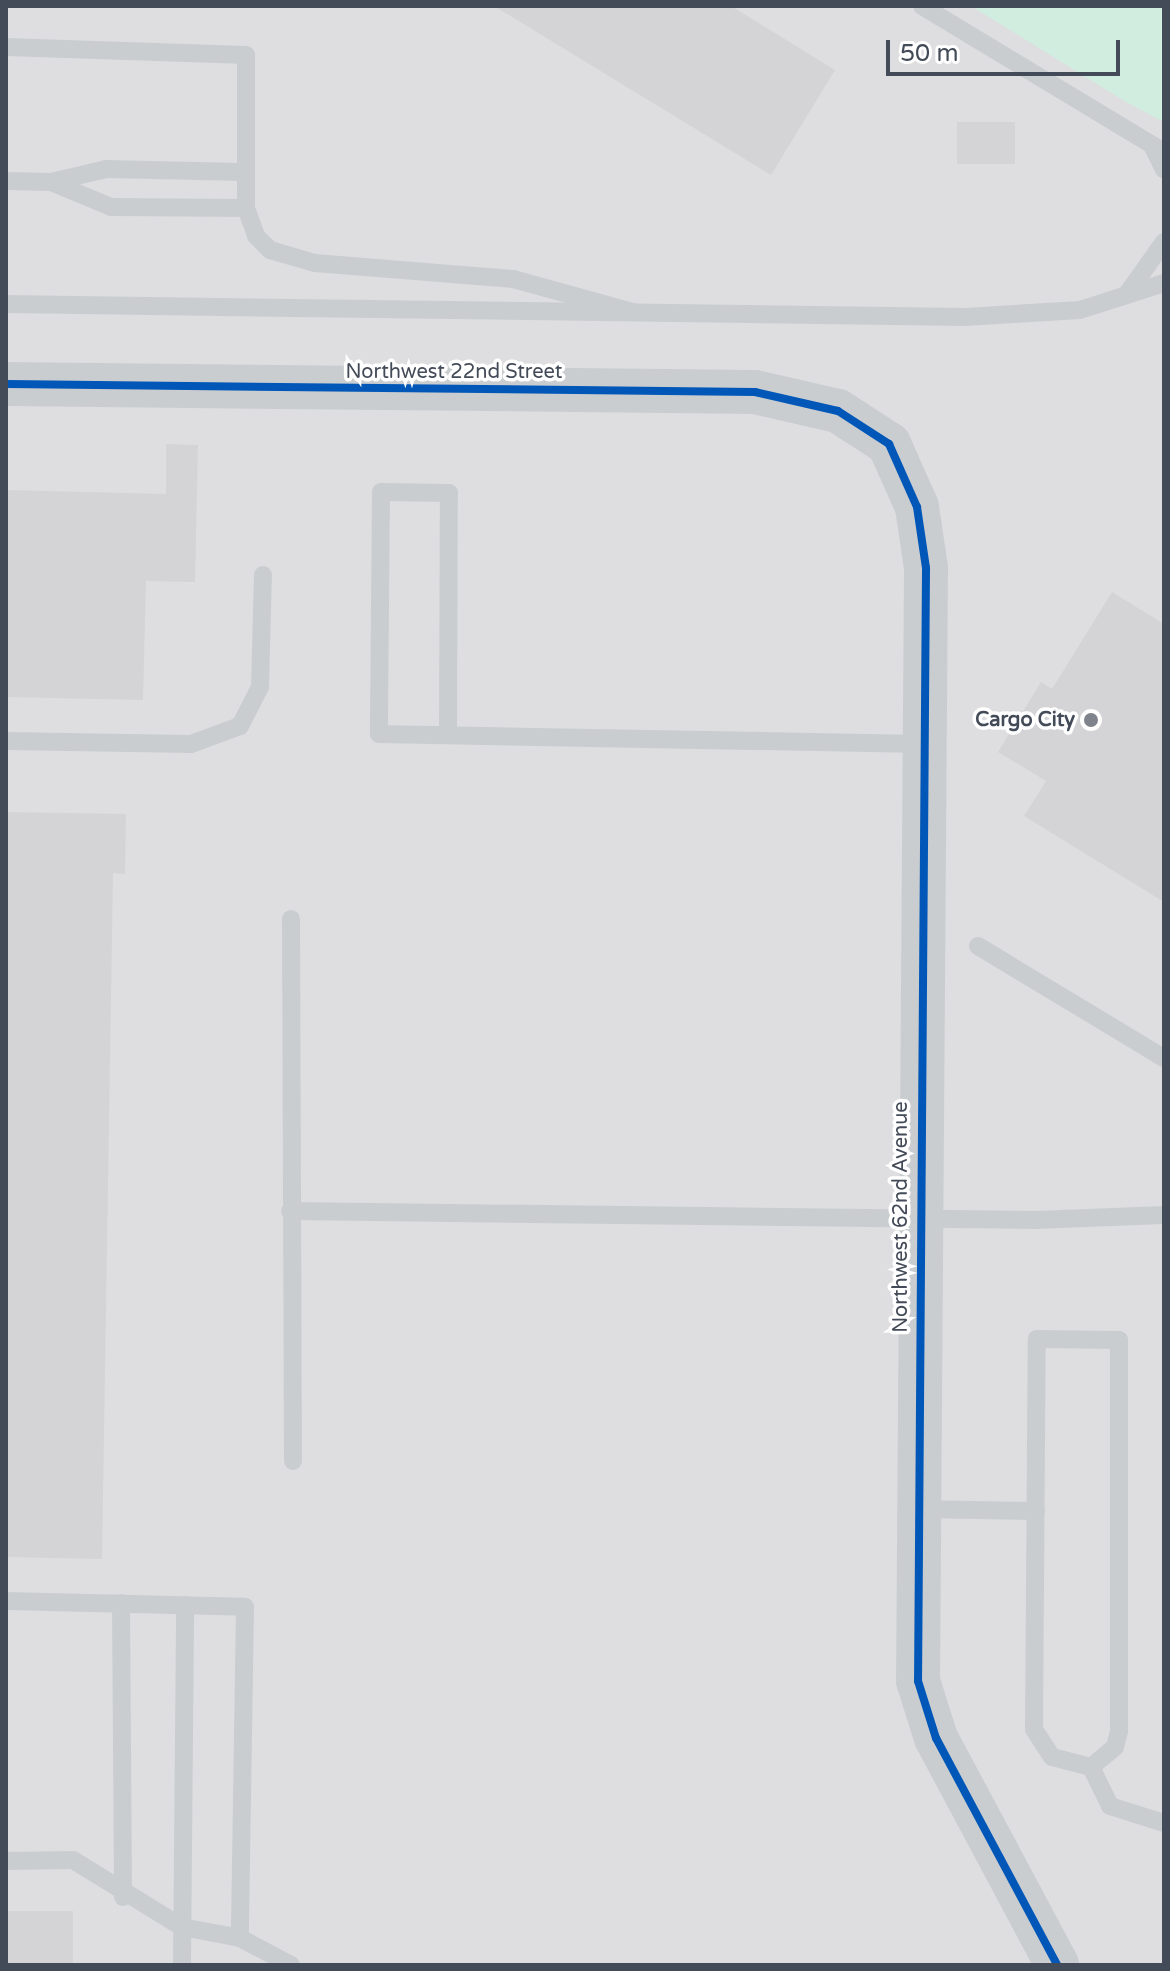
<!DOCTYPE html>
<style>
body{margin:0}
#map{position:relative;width:1170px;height:1971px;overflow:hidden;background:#edecec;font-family:"Varela Round",sans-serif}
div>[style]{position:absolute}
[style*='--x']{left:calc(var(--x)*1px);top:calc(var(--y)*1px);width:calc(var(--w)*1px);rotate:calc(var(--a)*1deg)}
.airport>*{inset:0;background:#dedee1;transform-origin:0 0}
.green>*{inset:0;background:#d0eddf}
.building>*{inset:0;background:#d4d4d7;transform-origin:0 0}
.service>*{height:18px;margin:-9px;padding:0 9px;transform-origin:9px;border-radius:9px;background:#cacdd0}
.tertiary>*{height:44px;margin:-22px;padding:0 22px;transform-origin:22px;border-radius:22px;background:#cacdd0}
.cycleway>*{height:8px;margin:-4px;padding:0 4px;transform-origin:4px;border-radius:4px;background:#0057b8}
.dots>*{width:22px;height:22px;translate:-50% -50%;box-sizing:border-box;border:4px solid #fff;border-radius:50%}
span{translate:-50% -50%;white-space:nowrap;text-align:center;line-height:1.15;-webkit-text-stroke:7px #fff;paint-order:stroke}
.street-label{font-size:20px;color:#444b58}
.poi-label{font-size:20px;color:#444b58;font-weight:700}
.right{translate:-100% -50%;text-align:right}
.frame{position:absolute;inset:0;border:8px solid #444b58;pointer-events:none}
.scale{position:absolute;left:886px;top:40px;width:234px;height:36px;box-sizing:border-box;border:4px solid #444b58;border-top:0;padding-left:10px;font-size:24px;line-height:28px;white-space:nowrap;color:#444b58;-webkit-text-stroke:6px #fff;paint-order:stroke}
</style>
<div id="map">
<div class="airport">
<div style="left:6px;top:6px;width:1158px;height:1959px"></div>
</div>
<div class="green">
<div style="clip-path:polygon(971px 6px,1164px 6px,1164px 122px,1126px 102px)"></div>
</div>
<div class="building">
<div style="clip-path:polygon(494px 6px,731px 6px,835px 70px,771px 175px)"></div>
<div style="left:957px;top:122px;width:58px;height:42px"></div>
<div style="clip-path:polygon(166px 444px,198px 445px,195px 582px,146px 581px,143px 700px,6px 697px,6px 490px,166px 494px)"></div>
<div style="clip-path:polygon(1112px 592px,1164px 624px,1164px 902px,1024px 816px,1046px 781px,998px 752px,1041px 682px,1052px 689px)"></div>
<div style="clip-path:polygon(6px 812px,126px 814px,125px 874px,113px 873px,102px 1559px,6px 1557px)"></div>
<div style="left:6px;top:1911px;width:67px;height:54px"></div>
</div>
<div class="service">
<div style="--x:922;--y:6;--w:283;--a:31.1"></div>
<div style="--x:6;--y:47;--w:240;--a:1.9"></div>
<div style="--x:246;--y:55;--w:153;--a:90"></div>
<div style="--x:246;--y:208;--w:30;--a:70"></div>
<div style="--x:256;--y:236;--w:20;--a:45"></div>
<div style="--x:270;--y:250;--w:47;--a:16.1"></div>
<div style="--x:315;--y:263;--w:199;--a:4.6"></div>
<div style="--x:513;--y:279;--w:124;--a:15.4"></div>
<div style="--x:1153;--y:147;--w:25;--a:64"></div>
<div style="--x:6;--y:181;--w:45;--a:1.3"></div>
<div style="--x:51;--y:182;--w:57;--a:-13.3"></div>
<div style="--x:106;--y:169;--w:137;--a:1.3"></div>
<div style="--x:51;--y:182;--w:65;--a:22.6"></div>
<div style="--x:111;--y:207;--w:135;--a:0.4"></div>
<div style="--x:1127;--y:294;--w:64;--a:-54.6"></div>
<div style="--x:6;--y:304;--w:959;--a:0.78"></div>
<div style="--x:965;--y:317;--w:115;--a:-3.5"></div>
<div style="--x:1080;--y:310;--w:88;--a:-17.8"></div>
<div style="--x:448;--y:735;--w:242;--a:-89.8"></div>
<div style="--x:449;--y:493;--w:68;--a:-179.2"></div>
<div style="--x:381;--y:492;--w:242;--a:90.5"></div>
<div style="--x:379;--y:734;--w:542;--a:1.06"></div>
<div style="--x:6;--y:741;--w:185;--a:0.9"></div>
<div style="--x:191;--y:744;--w:52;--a:-20.2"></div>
<div style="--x:240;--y:726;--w:44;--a:-62.9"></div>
<div style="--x:260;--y:687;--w:112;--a:-88.5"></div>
<div style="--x:291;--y:919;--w:542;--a:89.79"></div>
<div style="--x:978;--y:946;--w:217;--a:31.1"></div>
<div style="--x:290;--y:1211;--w:745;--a:0.69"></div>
<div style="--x:1035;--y:1220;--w:129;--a:-2.2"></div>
<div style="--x:1037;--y:1339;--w:82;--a:0.7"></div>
<div style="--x:1119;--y:1340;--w:391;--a:90"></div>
<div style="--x:1119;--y:1731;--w:16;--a:104"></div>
<div style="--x:1115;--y:1747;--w:31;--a:140"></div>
<div style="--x:1091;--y:1767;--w:40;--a:-165.6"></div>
<div style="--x:1052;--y:1757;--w:33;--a:-123"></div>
<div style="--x:1034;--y:1729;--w:390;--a:-89.6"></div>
<div style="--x:918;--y:1509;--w:118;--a:1"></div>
<div style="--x:6;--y:1601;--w:239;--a:1.4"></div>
<div style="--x:245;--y:1607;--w:331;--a:90.9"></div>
<div style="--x:121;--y:1603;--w:294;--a:89.6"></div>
<div style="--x:1091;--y:1767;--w:43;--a:64"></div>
<div style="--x:1110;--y:1806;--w:57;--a:17.5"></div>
<div style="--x:6;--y:1861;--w:67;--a:-0.9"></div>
<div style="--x:73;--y:1860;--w:128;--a:31.6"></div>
<div style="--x:182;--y:1927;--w:59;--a:10.7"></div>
<div style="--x:240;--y:1938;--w:58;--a:27.9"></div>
<div style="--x:182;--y:1965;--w:360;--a:-89.5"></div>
</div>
<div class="tertiary">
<div style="--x:6;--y:384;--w:749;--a:0.61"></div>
<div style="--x:755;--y:392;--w:85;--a:12.9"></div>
<div style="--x:838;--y:411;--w:61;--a:32.9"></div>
<div style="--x:889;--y:444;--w:69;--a:66"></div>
<div style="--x:917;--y:507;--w:62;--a:81.6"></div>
<div style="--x:926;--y:568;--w:1113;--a:90.41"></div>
<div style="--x:918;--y:1681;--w:60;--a:72.5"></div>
<div style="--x:936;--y:1738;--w:257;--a:61.9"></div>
</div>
<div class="cycleway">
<div style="--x:6;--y:384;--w:749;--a:0.61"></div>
<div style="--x:755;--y:392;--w:85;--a:12.9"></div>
<div style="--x:838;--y:411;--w:61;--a:32.9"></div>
<div style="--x:889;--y:444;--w:69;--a:66"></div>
<div style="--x:917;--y:507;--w:62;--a:81.6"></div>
<div style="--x:926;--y:568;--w:1113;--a:90.41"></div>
<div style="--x:918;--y:1681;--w:60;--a:72.5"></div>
<div style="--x:936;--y:1738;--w:257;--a:61.9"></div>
</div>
<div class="dots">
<div style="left:1091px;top:720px;background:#7f838c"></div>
</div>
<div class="street-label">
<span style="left:454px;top:372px">Northwest 22nd Street</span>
<span style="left:901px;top:1217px;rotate:-90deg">Northwest 62nd Avenue</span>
</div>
<div class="poi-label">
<span class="right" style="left:1075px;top:720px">Cargo City</span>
</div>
<div class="frame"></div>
<div class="scale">50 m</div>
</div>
